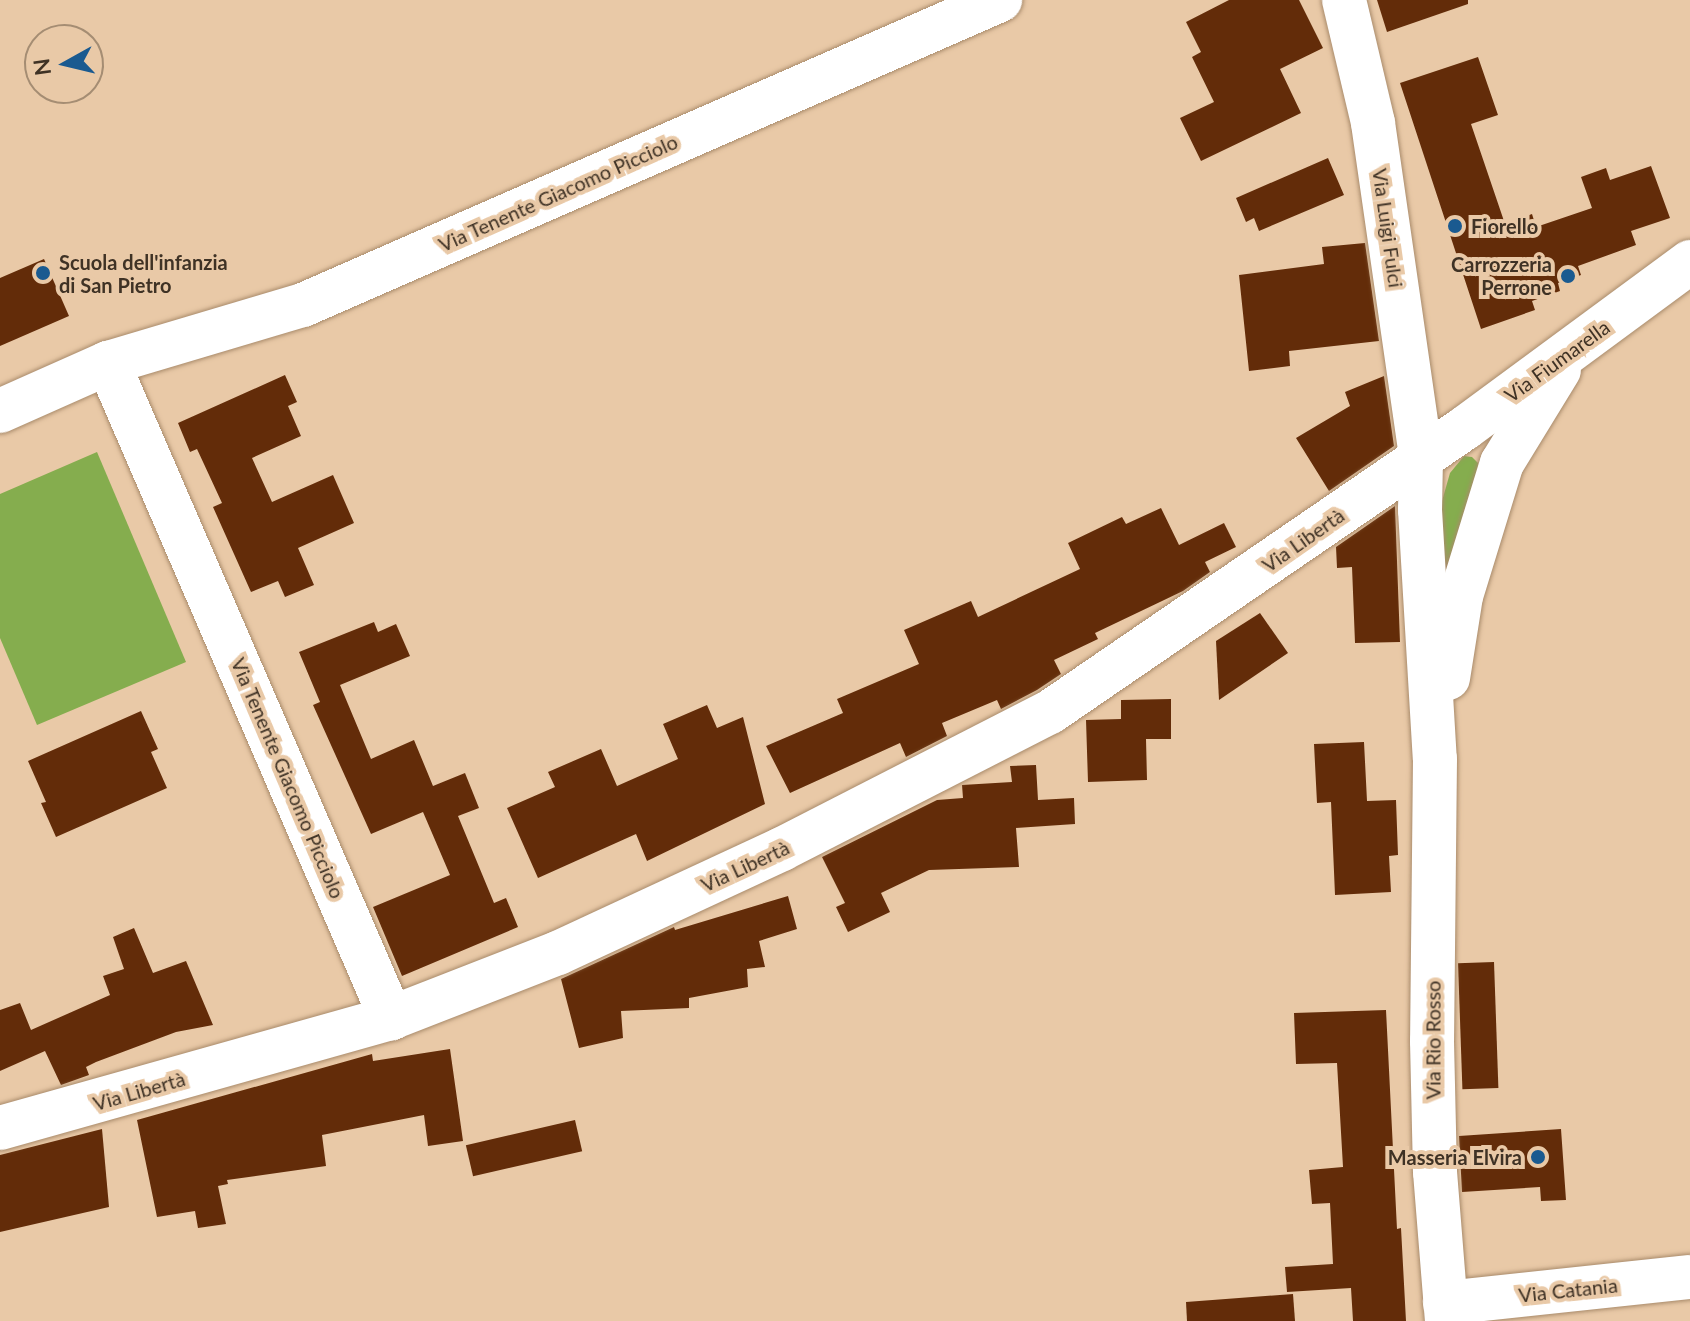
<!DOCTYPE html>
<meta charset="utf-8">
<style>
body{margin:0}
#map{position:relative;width:1690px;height:1321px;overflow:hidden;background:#e9c9a7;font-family:Lato,sans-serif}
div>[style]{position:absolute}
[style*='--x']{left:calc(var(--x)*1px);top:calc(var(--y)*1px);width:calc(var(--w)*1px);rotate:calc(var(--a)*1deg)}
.green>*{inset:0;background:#85ad4e}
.building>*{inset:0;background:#632c09;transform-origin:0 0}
.roads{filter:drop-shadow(0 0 2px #a98b6b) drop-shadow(0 0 2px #a98b6b)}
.minor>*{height:44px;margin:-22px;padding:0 22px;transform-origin:22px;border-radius:22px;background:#fff}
.dots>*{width:22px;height:22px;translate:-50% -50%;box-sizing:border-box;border:4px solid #e9c9a7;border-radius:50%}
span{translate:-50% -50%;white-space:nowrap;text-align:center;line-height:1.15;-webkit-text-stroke:8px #e9c9a7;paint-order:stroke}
.street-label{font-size:20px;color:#3f3225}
.poi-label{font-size:20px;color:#3f3225;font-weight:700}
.left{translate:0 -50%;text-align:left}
.right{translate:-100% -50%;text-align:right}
.north{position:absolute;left:24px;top:24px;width:80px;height:80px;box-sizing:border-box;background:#e9c9a7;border:2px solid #a58d73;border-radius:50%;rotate:262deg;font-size:22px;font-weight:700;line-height:32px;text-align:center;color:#3f3225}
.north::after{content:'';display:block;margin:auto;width:28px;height:36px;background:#1a5a90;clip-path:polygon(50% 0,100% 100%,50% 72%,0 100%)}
</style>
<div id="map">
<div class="green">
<div style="clip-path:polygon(97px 452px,186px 662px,37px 725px,0 638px,0 494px)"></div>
<div style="clip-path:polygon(1464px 456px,1472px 457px,1478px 463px,1478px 471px,1443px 583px,1440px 508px,1450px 473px)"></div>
</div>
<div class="building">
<div style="clip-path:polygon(1229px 0,1299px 0,1323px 48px,1280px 69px,1301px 113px,1201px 161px,1180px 118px,1214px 102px,1192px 57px,1201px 52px,1186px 22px)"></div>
<div style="clip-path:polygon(1377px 0,1468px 0,1468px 4px,1387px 32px)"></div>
<div style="clip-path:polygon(1478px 57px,1498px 115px,1471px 124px,1505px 224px,1532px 214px,1536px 227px,1592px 208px,1581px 177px,1606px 168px,1610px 180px,1651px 166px,1670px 218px,1631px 231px,1636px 245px,1578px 266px,1581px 275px,1558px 283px,1560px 291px,1532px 301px,1535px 310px,1481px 329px,1400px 83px)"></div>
<div style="clip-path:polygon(1328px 158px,1344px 195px,1259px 231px,1254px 218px,1246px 222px,1236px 198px)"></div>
<div style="clip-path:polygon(1365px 243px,1379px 341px,1289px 351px,1290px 366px,1249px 371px,1239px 275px,1324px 264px,1322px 247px)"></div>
<div style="clip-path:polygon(44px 259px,69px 316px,0 346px,0 278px)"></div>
<div style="clip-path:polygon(285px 375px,297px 402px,288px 406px,301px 436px,252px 458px,272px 502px,333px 475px,354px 523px,298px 548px,314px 585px,285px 597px,278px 581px,251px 592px,213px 507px,222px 503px,197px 449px,190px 452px,178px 423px)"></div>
<div style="clip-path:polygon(1384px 376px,1394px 446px,1329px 491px,1296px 438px,1350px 406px,1345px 392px)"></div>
<div style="clip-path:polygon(1395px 506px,1400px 642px,1355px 643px,1352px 567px,1337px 568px,1336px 547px)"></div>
<div style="clip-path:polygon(1161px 508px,1179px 545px,1224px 523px,1236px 547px,1205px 562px,1210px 572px,1183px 591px,1095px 633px,1098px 639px,1054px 660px,1061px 674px,1037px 690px,1001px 709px,997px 700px,942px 723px,947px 736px,906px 757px,900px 743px,790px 793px,766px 746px,843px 713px,837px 699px,919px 664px,904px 630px,971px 601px,978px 617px,1080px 569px,1068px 543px,1122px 517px,1126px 524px)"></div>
<div style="clip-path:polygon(1260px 613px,1288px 653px,1219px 700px,1216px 641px)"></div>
<div style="clip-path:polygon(374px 622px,378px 632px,396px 624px,410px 656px,340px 685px,371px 759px,414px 740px,433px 786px,465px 773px,479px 808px,458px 816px,494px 903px,506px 898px,518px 927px,402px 976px,373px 907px,450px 875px,423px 812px,371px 834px,313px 705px,320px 702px,299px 652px)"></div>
<div style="clip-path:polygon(1171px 699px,1171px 739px,1146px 739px,1147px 780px,1088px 782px,1086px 720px,1121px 719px,1121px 700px)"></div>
<div style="clip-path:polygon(707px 705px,717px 728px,743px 717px,765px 804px,647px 861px,636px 834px,538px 878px,507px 808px,555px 787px,548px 772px,601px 749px,617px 786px,678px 759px,663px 724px)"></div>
<div style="clip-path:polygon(141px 711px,158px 749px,151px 752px,167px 788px,56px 837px,41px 803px,46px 802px,28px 761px)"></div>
<div style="clip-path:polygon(1364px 742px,1367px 801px,1396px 800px,1398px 855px,1389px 856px,1391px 892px,1335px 895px,1331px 802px,1317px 803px,1314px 744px)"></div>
<div style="clip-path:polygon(1036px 765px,1038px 800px,1074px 798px,1075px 824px,1016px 828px,1019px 867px,929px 870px,881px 893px,890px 912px,848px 932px,836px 907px,845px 903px,822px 857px,937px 800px,963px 798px,962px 785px,1012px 782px,1010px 766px)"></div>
<div style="clip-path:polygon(788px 896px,797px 929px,759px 941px,765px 967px,747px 969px,748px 987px,689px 998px,689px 1008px,621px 1011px,623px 1038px,579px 1048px,561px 979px,674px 927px,675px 930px)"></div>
<div style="clip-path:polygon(134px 928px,153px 973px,186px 961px,213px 1025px,176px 1032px,96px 1062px,86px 1067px,89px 1075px,61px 1085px,45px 1051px,0 1071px,0 1010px,20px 1003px,31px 1030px,110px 995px,103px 976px,124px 969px,113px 937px)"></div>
<div style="left:1494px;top:962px;width:126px;height:36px;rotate:88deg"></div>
<div style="clip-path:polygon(1386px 1010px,1397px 1229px,1401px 1228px,1406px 1321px,1353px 1321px,1351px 1288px,1287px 1292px,1285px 1267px,1333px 1264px,1330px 1203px,1312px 1204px,1309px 1170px,1343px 1167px,1337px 1063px,1296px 1064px,1294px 1013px)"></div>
<div style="clip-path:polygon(450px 1049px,463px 1141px,428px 1146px,424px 1115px,322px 1135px,326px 1166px,227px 1180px,228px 1184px,218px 1186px,226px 1224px,198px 1228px,195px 1211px,157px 1217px,137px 1120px,372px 1054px,373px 1061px)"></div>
<div style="left:575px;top:1120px;width:32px;height:112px;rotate:77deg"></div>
<div style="clip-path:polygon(102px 1129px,109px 1207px,0 1232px,0 1155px)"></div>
<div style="clip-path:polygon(1561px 1129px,1566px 1200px,1541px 1201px,1540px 1187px,1462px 1192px,1459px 1136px)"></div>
<div style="clip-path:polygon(1293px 1294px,1295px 1321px,1187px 1321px,1186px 1302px)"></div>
</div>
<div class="roads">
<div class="minor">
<div style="--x:1344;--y:0;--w:126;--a:76.7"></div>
<div style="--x:1373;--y:123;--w:338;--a:81.8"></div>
<div style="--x:1421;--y:458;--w:52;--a:91.1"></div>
<div style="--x:1420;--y:510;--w:249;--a:86.6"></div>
<div style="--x:1435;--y:759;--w:282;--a:90.6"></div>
<div style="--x:1432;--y:1041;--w:131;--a:88.7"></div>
<div style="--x:1435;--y:1172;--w:149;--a:85.4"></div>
<div style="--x:108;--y:363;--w:714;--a:66.63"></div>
<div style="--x:0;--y:411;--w:118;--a:-24"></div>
<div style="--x:108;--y:363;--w:203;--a:-16.6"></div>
<div style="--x:303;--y:305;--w:761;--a:-23.63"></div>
<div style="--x:1448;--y:678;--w:83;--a:-81"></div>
<div style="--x:1461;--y:596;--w:139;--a:-72.9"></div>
<div style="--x:1502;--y:463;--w:109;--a:-58.5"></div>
<div style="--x:0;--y:1128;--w:406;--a:-15.7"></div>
<div style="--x:391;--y:1018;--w:179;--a:-21.3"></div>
<div style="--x:558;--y:953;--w:247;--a:-24.9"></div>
<div style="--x:782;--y:849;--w:301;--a:-27.1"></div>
<div style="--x:1050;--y:712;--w:503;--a:-34.39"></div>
<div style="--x:1465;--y:428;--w:280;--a:-36.4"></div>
<div style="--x:1445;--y:1303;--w:246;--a:-6.1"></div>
</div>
</div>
<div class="dots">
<div style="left:1455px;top:226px;background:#1a5a90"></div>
<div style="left:43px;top:273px;background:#1a5a90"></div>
<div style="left:1568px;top:276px;background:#1a5a90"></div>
<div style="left:1538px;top:1157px;background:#1a5a90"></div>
</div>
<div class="street-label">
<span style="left:558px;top:193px;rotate:-24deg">Via Tenente Giacomo Picciolo</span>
<span style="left:1388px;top:228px;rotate:82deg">Via Luigi Fulci</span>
<span style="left:1557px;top:361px;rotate:-36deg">Via Fiumarella</span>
<span style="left:1303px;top:540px;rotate:-35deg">Via Libertà</span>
<span style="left:288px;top:778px;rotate:67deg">Via Tenente Giacomo Picciolo</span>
<span style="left:745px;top:866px;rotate:-25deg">Via Libertà</span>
<span style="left:1433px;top:1040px;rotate:-90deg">Via Rio Rosso</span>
<span style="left:139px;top:1091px;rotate:-16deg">Via Libertà</span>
<span style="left:1568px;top:1290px;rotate:-6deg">Via Catania</span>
</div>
<div class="poi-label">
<span class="left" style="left:1471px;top:226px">Fiorello</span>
<span class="left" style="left:59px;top:274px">Scuola dell'infanzia<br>di San Pietro</span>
<span class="right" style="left:1552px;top:276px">Carrozzeria<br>Perrone</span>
<span class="right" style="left:1522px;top:1157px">Masseria Elvira</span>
</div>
<div class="north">N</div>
</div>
